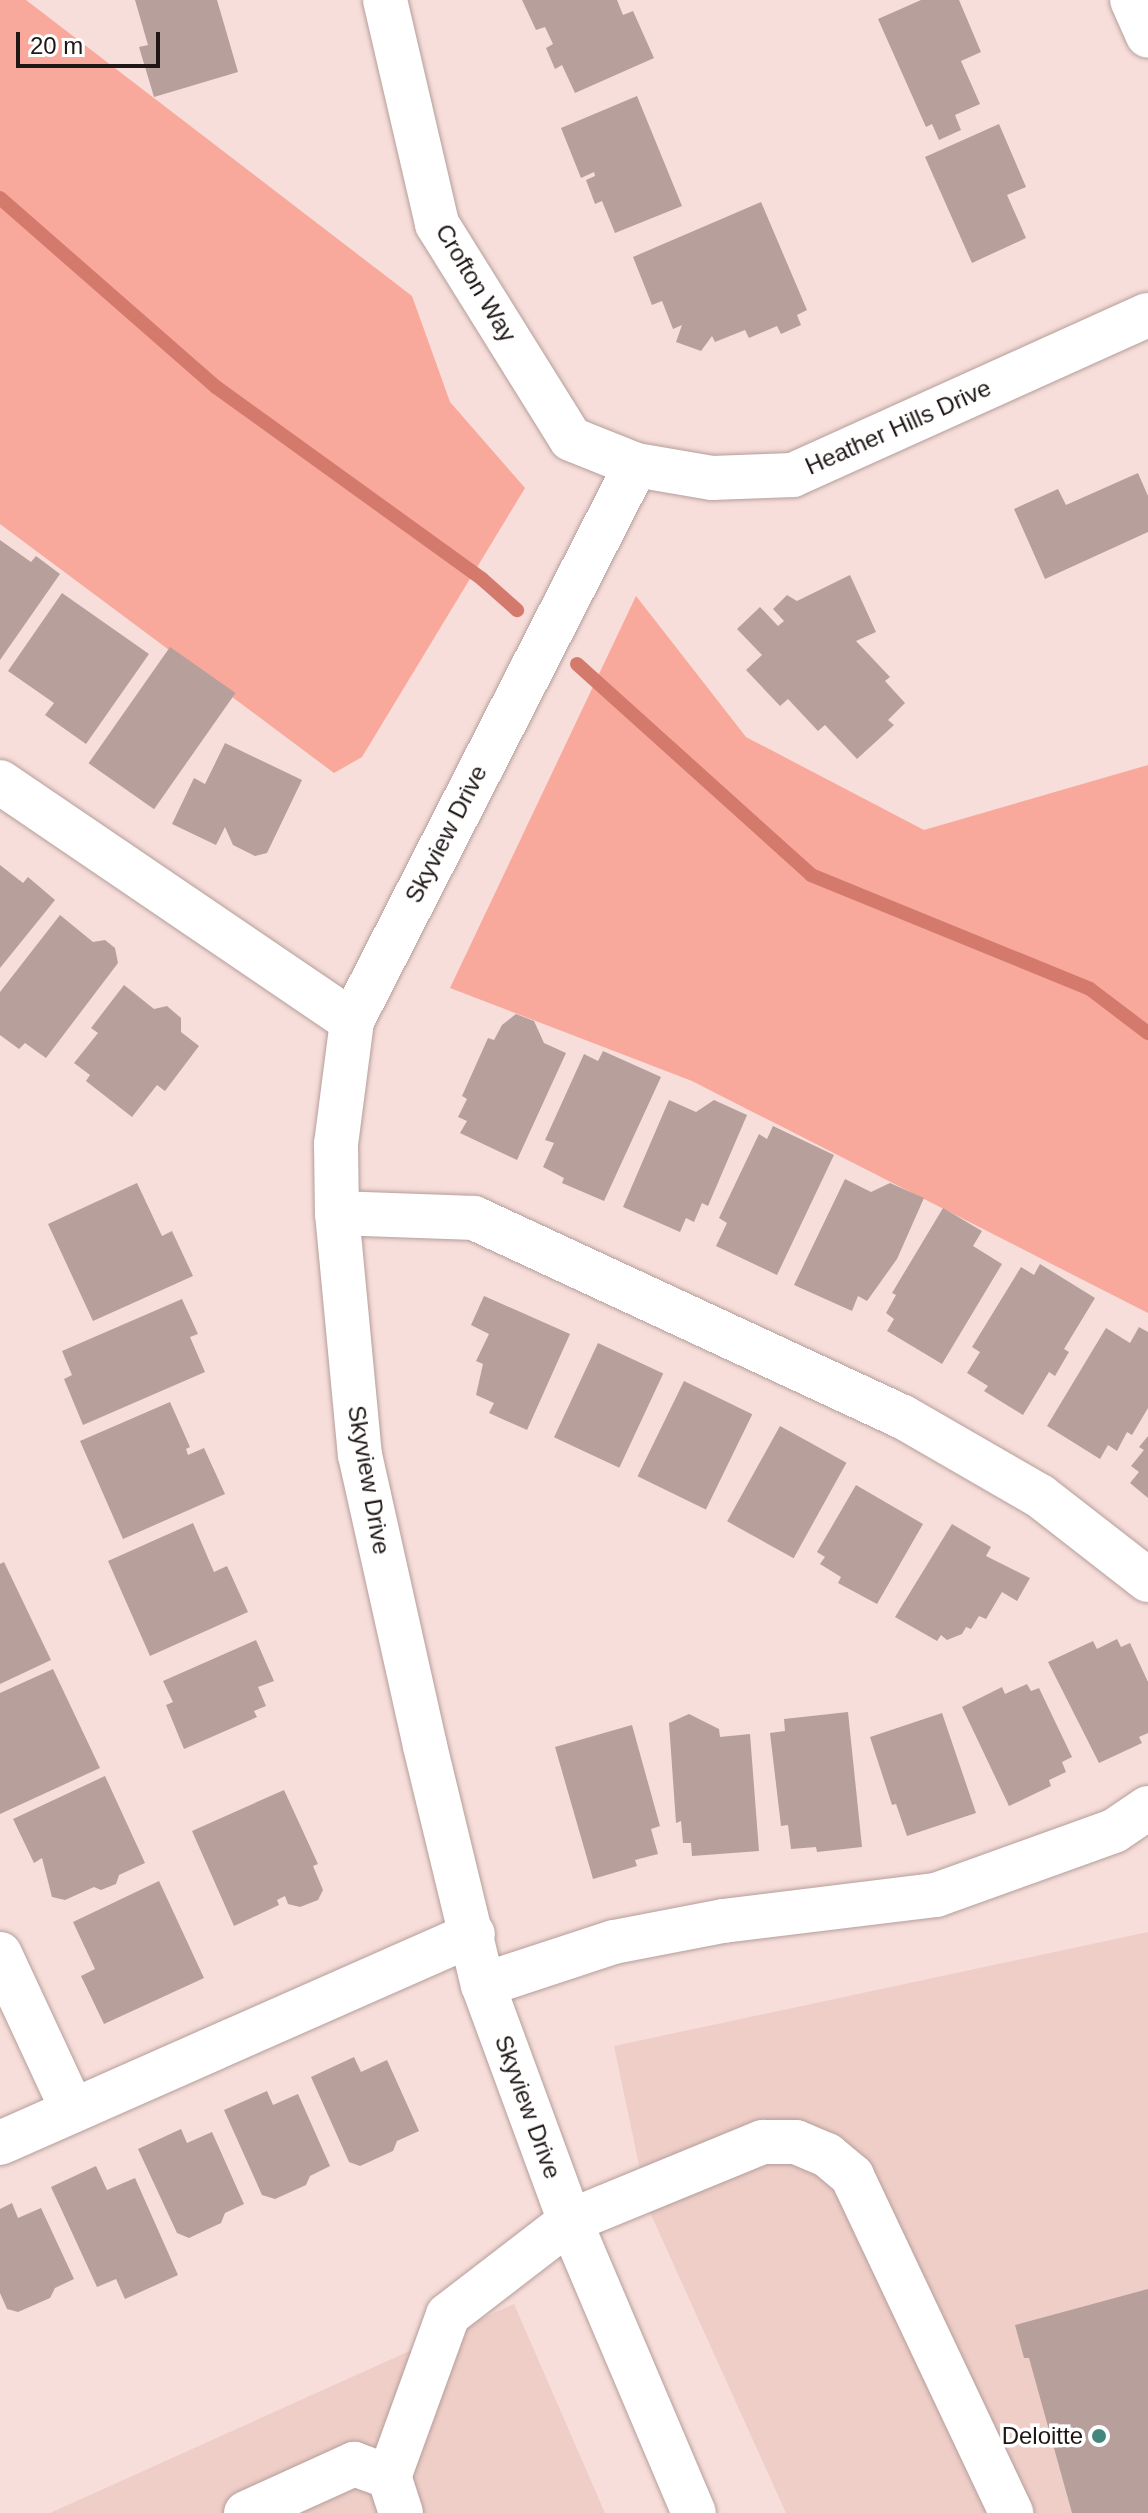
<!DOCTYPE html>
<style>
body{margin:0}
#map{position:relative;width:1148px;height:2513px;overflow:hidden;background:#f7deda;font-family:Helvetica,sans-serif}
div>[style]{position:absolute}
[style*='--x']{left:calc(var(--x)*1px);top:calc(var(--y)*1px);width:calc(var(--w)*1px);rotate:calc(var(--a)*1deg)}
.built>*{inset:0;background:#efcec8}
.green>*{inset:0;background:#f9a89c}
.stream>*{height:14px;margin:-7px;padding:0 7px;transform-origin:7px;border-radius:7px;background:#d37a6d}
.building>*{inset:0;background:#b79f9c;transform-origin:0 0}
.roads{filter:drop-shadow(0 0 2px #b59e9a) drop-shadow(0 0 2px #b59e9a)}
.minor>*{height:44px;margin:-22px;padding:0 22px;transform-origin:22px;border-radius:22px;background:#fff}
.dots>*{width:22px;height:22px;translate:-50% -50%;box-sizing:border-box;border:4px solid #fff;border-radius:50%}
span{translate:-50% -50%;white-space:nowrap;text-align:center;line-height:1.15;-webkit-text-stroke:7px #fff;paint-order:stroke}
.street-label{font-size:24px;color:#1f1715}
.poi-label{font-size:24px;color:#1f1715}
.right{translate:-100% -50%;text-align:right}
.scale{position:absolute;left:16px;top:32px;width:144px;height:36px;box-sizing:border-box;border:4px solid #1f1715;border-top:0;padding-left:10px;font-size:24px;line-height:28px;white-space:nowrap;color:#1f1715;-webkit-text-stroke:6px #fff;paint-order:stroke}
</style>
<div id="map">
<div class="built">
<div style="clip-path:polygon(1148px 1932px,1148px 2513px,786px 2513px,648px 2208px,614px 2046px)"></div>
<div style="clip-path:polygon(514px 2304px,605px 2513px,50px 2513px)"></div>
</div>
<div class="green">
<div style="clip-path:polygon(0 0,26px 0,412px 296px,450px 402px,525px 488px,362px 757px,334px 773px,0 524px)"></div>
<div style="clip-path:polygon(636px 596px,746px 737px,924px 830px,1148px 765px,1148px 1313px,692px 1081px,450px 988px)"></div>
</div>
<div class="stream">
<div style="--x:0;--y:198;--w:287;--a:41.2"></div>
<div style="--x:216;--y:387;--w:328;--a:35.8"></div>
<div style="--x:482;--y:579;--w:47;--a:41.5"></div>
<div style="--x:577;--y:664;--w:315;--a:42"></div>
<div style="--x:811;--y:875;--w:301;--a:22.2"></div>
<div style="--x:1090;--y:989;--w:73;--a:37.2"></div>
</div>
<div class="building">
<div style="clip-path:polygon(135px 0,217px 0,238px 72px,154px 97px,139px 47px,148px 45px)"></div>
<div style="clip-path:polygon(522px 0,617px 0,623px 15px,633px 11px,654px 58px,575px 93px,562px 65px,555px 69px,546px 48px,553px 44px,545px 27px,536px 30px)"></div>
<div style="clip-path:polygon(921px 0,959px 0,981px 52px,961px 61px,980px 104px,955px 115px,961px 130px,939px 140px,932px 124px,926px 127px,878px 19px)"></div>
<div style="clip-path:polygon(637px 96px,682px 206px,615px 233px,602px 201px,595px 204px,586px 180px,595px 176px,594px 172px,581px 178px,561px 128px)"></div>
<div style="clip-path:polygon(999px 124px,1026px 187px,1007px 195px,1026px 238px,972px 263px,925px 157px)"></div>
<div style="clip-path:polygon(761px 202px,807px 310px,797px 315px,801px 325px,781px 334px,777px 326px,749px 338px,745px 330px,715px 342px,712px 336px,701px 351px,676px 342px,682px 325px,673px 329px,662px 301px,652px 305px,633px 257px)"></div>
<div style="clip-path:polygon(1138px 473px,1148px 496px,1148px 532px,1045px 579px,1014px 509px,1058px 489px,1066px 505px)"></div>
<div style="clip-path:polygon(0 540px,31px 562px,36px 556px,60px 574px,0 660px)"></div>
<div style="clip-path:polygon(850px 575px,876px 632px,856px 641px,890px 677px,885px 681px,905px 703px,888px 720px,894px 725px,857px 759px,825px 725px,818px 731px,788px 699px,780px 706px,746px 670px,762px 655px,737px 629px,760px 607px,778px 626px,784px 621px,773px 609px,787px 595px,797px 601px)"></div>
<div style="clip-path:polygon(62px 593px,149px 654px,86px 744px,45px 715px,54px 703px,8px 671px)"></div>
<div style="left:170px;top:647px;width:80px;height:142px;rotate:35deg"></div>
<div style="clip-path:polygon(225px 743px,302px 780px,267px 853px,255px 856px,233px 845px,225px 827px,216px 845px,172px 824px,194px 778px,205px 784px)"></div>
<div style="clip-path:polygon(0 865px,23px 883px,28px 877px,55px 900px,0 968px)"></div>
<div style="clip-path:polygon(60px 915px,93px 942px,105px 940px,115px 948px,118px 963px,46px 1058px,25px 1043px,19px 1049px,0 1035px,0 992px)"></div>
<div style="clip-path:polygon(124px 985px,154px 1009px,167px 1006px,181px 1018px,181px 1032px,199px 1046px,165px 1091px,157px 1085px,132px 1117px,86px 1081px,90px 1075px,74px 1063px,98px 1033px,91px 1028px)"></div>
<div style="clip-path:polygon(516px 1014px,534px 1021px,544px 1043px,566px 1053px,517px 1160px,460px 1133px,467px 1121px,458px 1117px,467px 1099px,462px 1096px,488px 1038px,494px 1040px,502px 1025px)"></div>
<div style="clip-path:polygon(603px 1051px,661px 1077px,604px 1201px,562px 1183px,564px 1178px,543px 1167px,554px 1143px,545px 1140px,584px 1054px,598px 1061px)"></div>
<div style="clip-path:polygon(669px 1100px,696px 1112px,714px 1100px,747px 1115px,708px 1206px,702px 1203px,694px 1222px,686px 1218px,680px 1232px,623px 1207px)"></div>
<div style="clip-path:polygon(773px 1126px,834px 1155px,777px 1275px,716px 1246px,727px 1223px,719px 1218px,759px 1134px,767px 1139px)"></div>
<div style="clip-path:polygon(845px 1179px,871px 1192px,890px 1183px,924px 1198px,897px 1259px,867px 1301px,858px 1296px,852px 1311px,794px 1285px)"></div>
<div style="clip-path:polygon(137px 1183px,162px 1236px,172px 1231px,193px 1276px,93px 1321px,48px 1224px)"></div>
<div style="clip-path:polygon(943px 1208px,982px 1231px,973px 1246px,1002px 1264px,942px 1364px,887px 1331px,894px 1319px,886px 1313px,896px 1295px,892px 1293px)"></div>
<div style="clip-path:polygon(1040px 1264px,1095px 1298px,1064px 1349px,1069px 1352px,1055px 1376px,1049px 1372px,1023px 1415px,984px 1391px,988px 1386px,967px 1373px,980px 1352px,972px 1347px,1021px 1267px,1034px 1275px)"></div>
<div style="clip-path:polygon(484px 1296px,570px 1334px,527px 1430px,489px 1413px,494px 1403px,476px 1395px,483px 1364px,476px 1361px,489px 1334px,471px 1325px)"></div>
<div style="clip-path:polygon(182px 1299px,198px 1334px,190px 1337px,205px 1372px,83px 1425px,64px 1379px,72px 1375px,62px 1351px)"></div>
<div style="clip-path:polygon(1139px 1327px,1148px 1332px,1148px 1408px,1132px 1435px,1127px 1432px,1117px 1451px,1108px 1445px,1100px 1459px,1047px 1426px,1106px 1328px,1130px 1343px)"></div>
<div style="left:598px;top:1343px;width:72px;height:104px;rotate:25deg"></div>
<div style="left:684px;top:1381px;width:76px;height:106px;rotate:26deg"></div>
<div style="clip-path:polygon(170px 1402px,190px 1447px,186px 1449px,188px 1455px,204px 1448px,225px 1494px,123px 1539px,80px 1441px)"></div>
<div style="left:780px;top:1426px;width:76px;height:109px;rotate:29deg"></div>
<div style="clip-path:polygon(1148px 1436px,1148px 1498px,1130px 1483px,1139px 1472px,1131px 1466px,1144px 1450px,1139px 1447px)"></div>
<div style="clip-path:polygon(856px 1485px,923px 1524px,877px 1604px,838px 1583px,841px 1577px,820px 1564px,825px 1557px,817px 1552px)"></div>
<div style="clip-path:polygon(193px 1523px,214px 1572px,227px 1566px,248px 1612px,150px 1656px,108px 1561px)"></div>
<div style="clip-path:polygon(952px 1524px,991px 1547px,986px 1556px,1030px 1578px,1017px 1601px,1002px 1592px,986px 1619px,979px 1616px,971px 1629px,966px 1627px,962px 1634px,947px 1640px,941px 1635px,937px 1641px,895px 1617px)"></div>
<div style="clip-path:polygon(4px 1562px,51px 1660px,0 1684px,0 1564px)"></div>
<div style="clip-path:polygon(1117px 1639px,1121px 1647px,1130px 1643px,1148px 1682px,1148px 1733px,1139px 1737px,1142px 1743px,1099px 1763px,1048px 1662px,1093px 1641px,1097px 1649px)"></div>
<div style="clip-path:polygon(256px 1640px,274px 1681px,258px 1687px,266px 1706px,254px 1711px,257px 1717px,184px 1749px,166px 1705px,173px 1702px,163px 1681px)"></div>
<div style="clip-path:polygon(53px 1669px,100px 1768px,0 1814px,0 1693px)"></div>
<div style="clip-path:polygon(1027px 1684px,1031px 1691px,1039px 1688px,1072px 1757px,1062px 1762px,1066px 1772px,1049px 1780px,1051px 1786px,1009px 1806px,962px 1707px,1002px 1687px,1005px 1694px)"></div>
<div style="clip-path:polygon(848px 1712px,862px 1847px,817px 1852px,816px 1847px,791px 1849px,788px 1825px,781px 1826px,770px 1733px,785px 1731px,784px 1719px)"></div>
<div style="clip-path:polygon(942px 1713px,976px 1813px,907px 1836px,896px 1804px,892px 1805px,870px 1737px)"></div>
<div style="clip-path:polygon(689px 1714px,719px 1729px,720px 1737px,750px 1734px,759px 1851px,692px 1856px,691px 1843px,683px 1843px,681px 1821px,676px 1823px,669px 1723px)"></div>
<div style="clip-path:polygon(632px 1725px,660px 1826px,651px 1829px,658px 1854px,635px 1860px,637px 1866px,593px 1879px,555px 1747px)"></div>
<div style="clip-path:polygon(105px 1776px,145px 1863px,119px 1875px,116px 1884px,101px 1890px,94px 1887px,65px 1900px,52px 1897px,42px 1858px,34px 1863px,13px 1819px)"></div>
<div style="clip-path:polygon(284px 1790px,318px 1864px,313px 1866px,323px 1890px,318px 1900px,300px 1907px,288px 1904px,285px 1896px,277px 1900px,279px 1905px,234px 1926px,192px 1831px)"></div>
<div style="clip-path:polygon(159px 1881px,204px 1978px,104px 2024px,81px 1976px,95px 1969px,73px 1922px)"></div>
<div style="clip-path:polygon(354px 2057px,361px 2072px,387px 2060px,419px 2131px,397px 2141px,393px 2151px,360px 2166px,349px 2162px,311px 2077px)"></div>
<div style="clip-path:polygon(267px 2091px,273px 2105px,298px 2094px,330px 2166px,310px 2176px,306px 2185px,275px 2199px,262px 2195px,224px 2110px)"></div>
<div style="clip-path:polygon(181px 2129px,187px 2143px,212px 2132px,244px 2204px,225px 2213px,221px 2223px,189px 2238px,177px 2233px,138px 2149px)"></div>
<div style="clip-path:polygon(96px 2166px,107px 2190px,135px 2178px,178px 2275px,125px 2299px,116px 2279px,97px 2287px,51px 2187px)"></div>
<div style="clip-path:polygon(12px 2203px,18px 2218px,41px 2208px,74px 2279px,55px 2288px,50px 2298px,18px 2312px,7px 2309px,0 2293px,0 2209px)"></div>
<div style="clip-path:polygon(1148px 2289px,1148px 2513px,1072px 2513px,1029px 2358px,1024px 2358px,1015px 2325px)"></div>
</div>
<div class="roads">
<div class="minor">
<div style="--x:385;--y:0;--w:230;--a:76.9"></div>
<div style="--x:437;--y:224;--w:253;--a:58.1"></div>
<div style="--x:571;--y:439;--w:70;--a:21.8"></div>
<div style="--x:636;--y:465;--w:77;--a:9.7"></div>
<div style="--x:712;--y:478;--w:81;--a:-2.1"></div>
<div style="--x:793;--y:475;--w:389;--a:-24.3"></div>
<div style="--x:1132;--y:0;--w:39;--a:66"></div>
<div style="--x:636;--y:465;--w:624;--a:117.06"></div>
<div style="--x:352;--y:1021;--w:124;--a:97.4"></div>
<div style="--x:336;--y:1144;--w:69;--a:89.2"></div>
<div style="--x:337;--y:1213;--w:243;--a:84.6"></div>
<div style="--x:360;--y:1455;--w:298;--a:77.4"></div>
<div style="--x:425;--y:1746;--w:246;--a:76.4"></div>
<div style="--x:483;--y:1985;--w:252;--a:69.8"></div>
<div style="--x:570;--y:2221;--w:317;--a:67"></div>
<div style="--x:0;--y:782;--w:425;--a:34.2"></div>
<div style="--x:337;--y:1213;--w:137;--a:2.1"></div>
<div style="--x:474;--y:1218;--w:473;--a:24.9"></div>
<div style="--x:903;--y:1417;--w:158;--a:30"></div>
<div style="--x:1040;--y:1496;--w:137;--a:37.9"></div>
<div style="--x:0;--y:1954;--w:171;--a:65.1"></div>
<div style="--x:483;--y:1985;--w:138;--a:-18.2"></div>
<div style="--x:614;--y:1942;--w:111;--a:-10.9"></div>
<div style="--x:723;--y:1921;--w:215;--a:-7"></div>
<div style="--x:936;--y:1895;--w:189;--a:-19.8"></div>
<div style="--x:1114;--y:1831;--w:41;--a:-34.1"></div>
<div style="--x:0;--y:2143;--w:517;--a:-23.84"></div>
<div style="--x:246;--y:2513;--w:119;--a:-24.4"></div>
<div style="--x:354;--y:2464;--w:37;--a:20"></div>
<div style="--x:401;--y:2513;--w:38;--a:-108"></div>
<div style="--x:389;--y:2477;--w:172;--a:-70"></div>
<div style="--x:448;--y:2315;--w:154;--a:-37.6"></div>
<div style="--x:570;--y:2221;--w:209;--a:-22.3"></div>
<div style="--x:763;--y:2142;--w:33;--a:0"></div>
<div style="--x:796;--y:2142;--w:34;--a:23"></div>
<div style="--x:827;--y:2155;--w:33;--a:40"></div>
<div style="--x:852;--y:2176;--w:373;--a:64.7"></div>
</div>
</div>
<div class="dots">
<div style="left:1099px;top:2436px;background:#45887b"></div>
</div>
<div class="street-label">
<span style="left:476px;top:283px;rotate:59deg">Crofton Way</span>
<span style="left:898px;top:427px;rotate:-24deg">Heather Hills Drive</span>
<span style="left:446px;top:834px;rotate:-63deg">Skyview Drive</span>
<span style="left:369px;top:1480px;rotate:80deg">Skyview Drive</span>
<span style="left:528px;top:2107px;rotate:70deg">Skyview Drive</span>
</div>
<div class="poi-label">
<span class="right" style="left:1083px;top:2436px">Deloitte</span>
</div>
<div class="scale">20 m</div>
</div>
